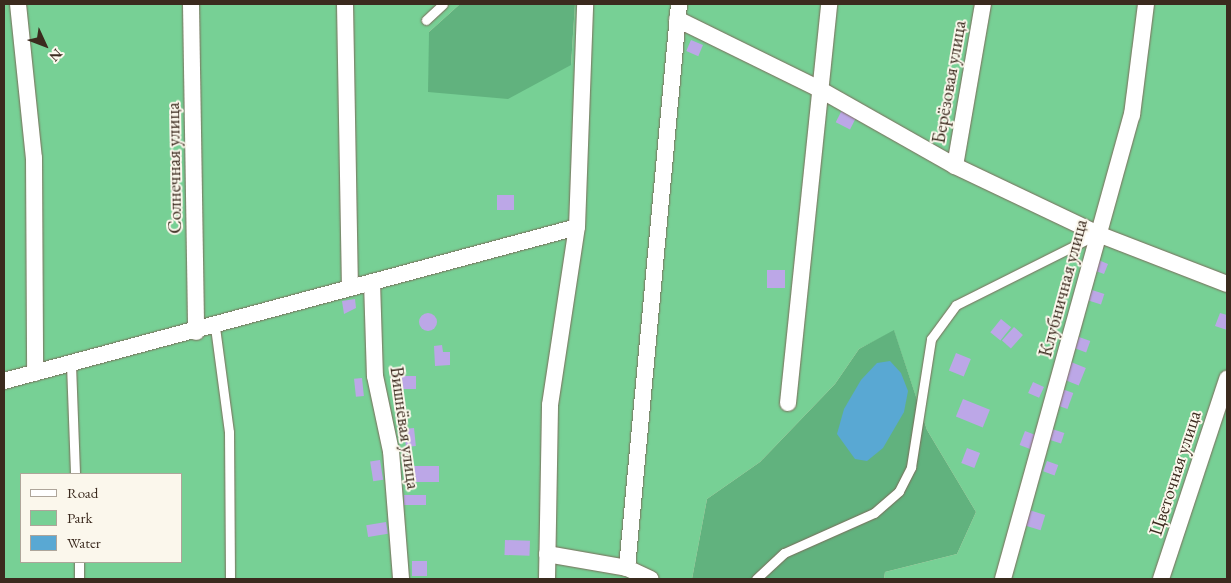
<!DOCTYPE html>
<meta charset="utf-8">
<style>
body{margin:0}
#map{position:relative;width:1231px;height:583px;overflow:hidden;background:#efe4c6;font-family:"EB Garamond",serif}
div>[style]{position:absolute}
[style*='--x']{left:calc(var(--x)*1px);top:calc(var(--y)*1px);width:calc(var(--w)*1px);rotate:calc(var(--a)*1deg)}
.green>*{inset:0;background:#77d095}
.forest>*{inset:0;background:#61b27e}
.water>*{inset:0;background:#59a8d3}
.building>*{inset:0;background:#bca7e7;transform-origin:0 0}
.round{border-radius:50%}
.roads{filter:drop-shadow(0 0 1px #7a6b59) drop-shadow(0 0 1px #7a6b59)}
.service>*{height:9px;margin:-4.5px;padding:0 4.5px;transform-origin:4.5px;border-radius:4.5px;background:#fff}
.minor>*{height:16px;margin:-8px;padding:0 8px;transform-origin:8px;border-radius:8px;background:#fff}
span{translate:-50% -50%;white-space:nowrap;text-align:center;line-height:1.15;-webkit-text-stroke:4px #fbf7ec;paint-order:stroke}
.street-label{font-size:19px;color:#3b2a1e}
.frame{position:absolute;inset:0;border:5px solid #3b2a1e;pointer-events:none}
.legend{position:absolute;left:20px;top:473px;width:162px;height:90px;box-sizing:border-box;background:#fbf7ec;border:1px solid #aea59a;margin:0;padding:6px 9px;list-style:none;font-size:15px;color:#3b2a1e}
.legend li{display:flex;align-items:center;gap:10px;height:25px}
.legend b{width:25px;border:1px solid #aea59a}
.north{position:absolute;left:20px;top:20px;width:50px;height:50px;-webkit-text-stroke:4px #fbf7ec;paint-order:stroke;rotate:133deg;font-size:14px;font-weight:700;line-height:20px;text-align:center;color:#3b2a1e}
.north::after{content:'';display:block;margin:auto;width:18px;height:22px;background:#3b2a1e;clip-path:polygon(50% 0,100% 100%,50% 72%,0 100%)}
</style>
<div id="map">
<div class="green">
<div style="clip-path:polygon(evenodd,4px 4px,460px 4px,429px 32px,571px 65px,575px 4px,1227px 4px,1227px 579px,884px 579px,885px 572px,957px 554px,976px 512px,927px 430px,894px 331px,859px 349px,835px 384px,760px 462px,707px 499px,692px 579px,4px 579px,4px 4px,21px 474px,181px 474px,181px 562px,21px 562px,21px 474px)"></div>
</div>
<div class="forest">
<div style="clip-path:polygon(460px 4px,575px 4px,571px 65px,508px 99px,428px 92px,429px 32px)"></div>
<div style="clip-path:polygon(894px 330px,927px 430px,976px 512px,957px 554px,885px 572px,884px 579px,692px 579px,707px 499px,760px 462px,835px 384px,859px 349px)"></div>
</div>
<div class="water">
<div style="clip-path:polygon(890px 361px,901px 373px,908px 391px,904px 412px,883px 448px,867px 461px,855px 459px,837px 434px,844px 409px,861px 380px,877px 363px)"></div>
</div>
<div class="building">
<div style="left:691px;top:40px;width:13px;height:12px;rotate:23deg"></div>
<div style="left:843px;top:108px;width:16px;height:16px;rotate:27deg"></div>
<div style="left:497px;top:195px;width:17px;height:15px"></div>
<div style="clip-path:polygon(1096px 259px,1108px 264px,1104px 274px,1093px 270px)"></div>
<div style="left:767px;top:270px;width:18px;height:18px"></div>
<div style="left:1092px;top:290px;width:13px;height:11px;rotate:18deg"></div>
<div style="clip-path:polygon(355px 299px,356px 308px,344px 314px,342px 301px)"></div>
<div class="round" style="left:419px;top:313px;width:18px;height:18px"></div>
<div style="clip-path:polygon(1220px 313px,1227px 315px,1227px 330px,1215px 326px)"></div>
<div style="left:1001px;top:319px;width:13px;height:17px;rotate:39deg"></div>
<div style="left:1014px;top:327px;width:12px;height:18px;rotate:42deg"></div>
<div style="left:1079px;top:337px;width:12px;height:12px;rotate:20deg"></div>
<div style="clip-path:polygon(442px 345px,443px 352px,450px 352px,450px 365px,435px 366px,434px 346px)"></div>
<div style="left:956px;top:353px;width:16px;height:19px;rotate:22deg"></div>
<div style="left:1071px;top:362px;width:16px;height:19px;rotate:22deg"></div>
<div style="left:416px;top:376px;width:13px;height:15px;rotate:90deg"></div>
<div style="left:362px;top:378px;width:18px;height:8px;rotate:84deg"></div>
<div style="left:1033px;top:382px;width:12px;height:12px;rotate:24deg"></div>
<div style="left:1062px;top:389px;width:12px;height:17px;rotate:20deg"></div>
<div style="left:963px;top:399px;width:29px;height:19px;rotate:22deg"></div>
<div style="left:414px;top:428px;width:18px;height:10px;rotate:84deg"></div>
<div style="left:1052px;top:429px;width:13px;height:11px;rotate:18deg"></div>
<div style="left:1025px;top:431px;width:14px;height:15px;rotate:21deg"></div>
<div style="left:967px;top:448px;width:14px;height:16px;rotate:21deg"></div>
<div style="left:380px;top:460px;width:20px;height:10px;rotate:81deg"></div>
<div style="left:1047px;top:461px;width:12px;height:11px;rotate:20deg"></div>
<div style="left:413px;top:466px;width:26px;height:16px"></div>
<div style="left:404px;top:495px;width:22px;height:10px"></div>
<div style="left:1029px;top:510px;width:17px;height:16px;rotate:17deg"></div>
<div style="left:386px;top:522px;width:12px;height:20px;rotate:81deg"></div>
<div style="left:505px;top:540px;width:25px;height:15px;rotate:2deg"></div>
<div style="left:427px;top:561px;width:15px;height:15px;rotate:90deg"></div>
</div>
<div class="roads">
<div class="service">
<div style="--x:426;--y:20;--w:23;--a:-43"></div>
<div style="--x:215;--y:327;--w:106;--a:82.4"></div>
<div style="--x:229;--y:432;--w:147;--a:89.6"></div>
<div style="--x:71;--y:364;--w:110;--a:87.9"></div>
<div style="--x:79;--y:562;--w:17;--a:90"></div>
<div style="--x:756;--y:579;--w:38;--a:-43"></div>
<div style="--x:784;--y:553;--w:98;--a:-24"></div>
<div style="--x:874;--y:513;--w:33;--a:-41"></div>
<div style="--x:899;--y:491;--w:27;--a:-63"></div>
<div style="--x:911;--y:467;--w:130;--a:-81.1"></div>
<div style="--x:931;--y:339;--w:42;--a:-53.7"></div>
<div style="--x:956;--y:305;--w:159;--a:-26.6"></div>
</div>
<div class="minor">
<div style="--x:18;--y:4;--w:155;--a:84.1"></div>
<div style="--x:34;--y:158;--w:215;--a:89.7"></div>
<div style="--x:191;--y:4;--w:328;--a:89.1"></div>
<div style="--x:345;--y:4;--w:284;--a:89"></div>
<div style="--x:677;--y:19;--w:158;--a:26.2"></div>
<div style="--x:819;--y:89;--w:156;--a:29.5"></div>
<div style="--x:955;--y:166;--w:158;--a:25.4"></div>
<div style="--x:1098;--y:234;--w:138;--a:21.2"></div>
<div style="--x:955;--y:166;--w:164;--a:-80.2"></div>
<div style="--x:372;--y:282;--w:94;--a:88.2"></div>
<div style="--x:375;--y:376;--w:77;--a:78"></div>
<div style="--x:391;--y:451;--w:128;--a:85.5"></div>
<div style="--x:4;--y:381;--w:593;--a:-15.04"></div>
<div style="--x:788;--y:403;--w:401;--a:-84.1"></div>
<div style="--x:547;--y:554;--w:81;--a:9.9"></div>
<div style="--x:627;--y:568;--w:26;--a:25"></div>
<div style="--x:627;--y:568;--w:566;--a:-84.73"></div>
<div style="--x:547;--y:579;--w:174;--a:-89"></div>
<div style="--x:550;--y:405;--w:180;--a:-81.4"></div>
<div style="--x:577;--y:227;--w:223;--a:-87.9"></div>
<div style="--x:1003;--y:579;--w:482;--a:-74.5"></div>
<div style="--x:1132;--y:115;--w:112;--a:-82.8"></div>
<div style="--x:1161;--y:579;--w:211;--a:-71.7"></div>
</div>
</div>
<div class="street-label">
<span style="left:949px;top:82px;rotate:-80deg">Берёзовая улица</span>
<span style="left:174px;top:168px;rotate:-91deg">Солнечная улица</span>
<span style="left:1063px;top:288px;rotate:-75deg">Клубничная улица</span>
<span style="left:405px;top:428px;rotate:82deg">Вишнёвая улица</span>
<span style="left:1175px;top:473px;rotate:-72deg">Цветочная улица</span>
</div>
<div class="frame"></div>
<ul class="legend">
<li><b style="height:6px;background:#fff"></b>Road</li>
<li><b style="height:14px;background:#77d095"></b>Park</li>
<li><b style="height:14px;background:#59a8d3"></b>Water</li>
</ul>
<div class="north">N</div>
</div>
